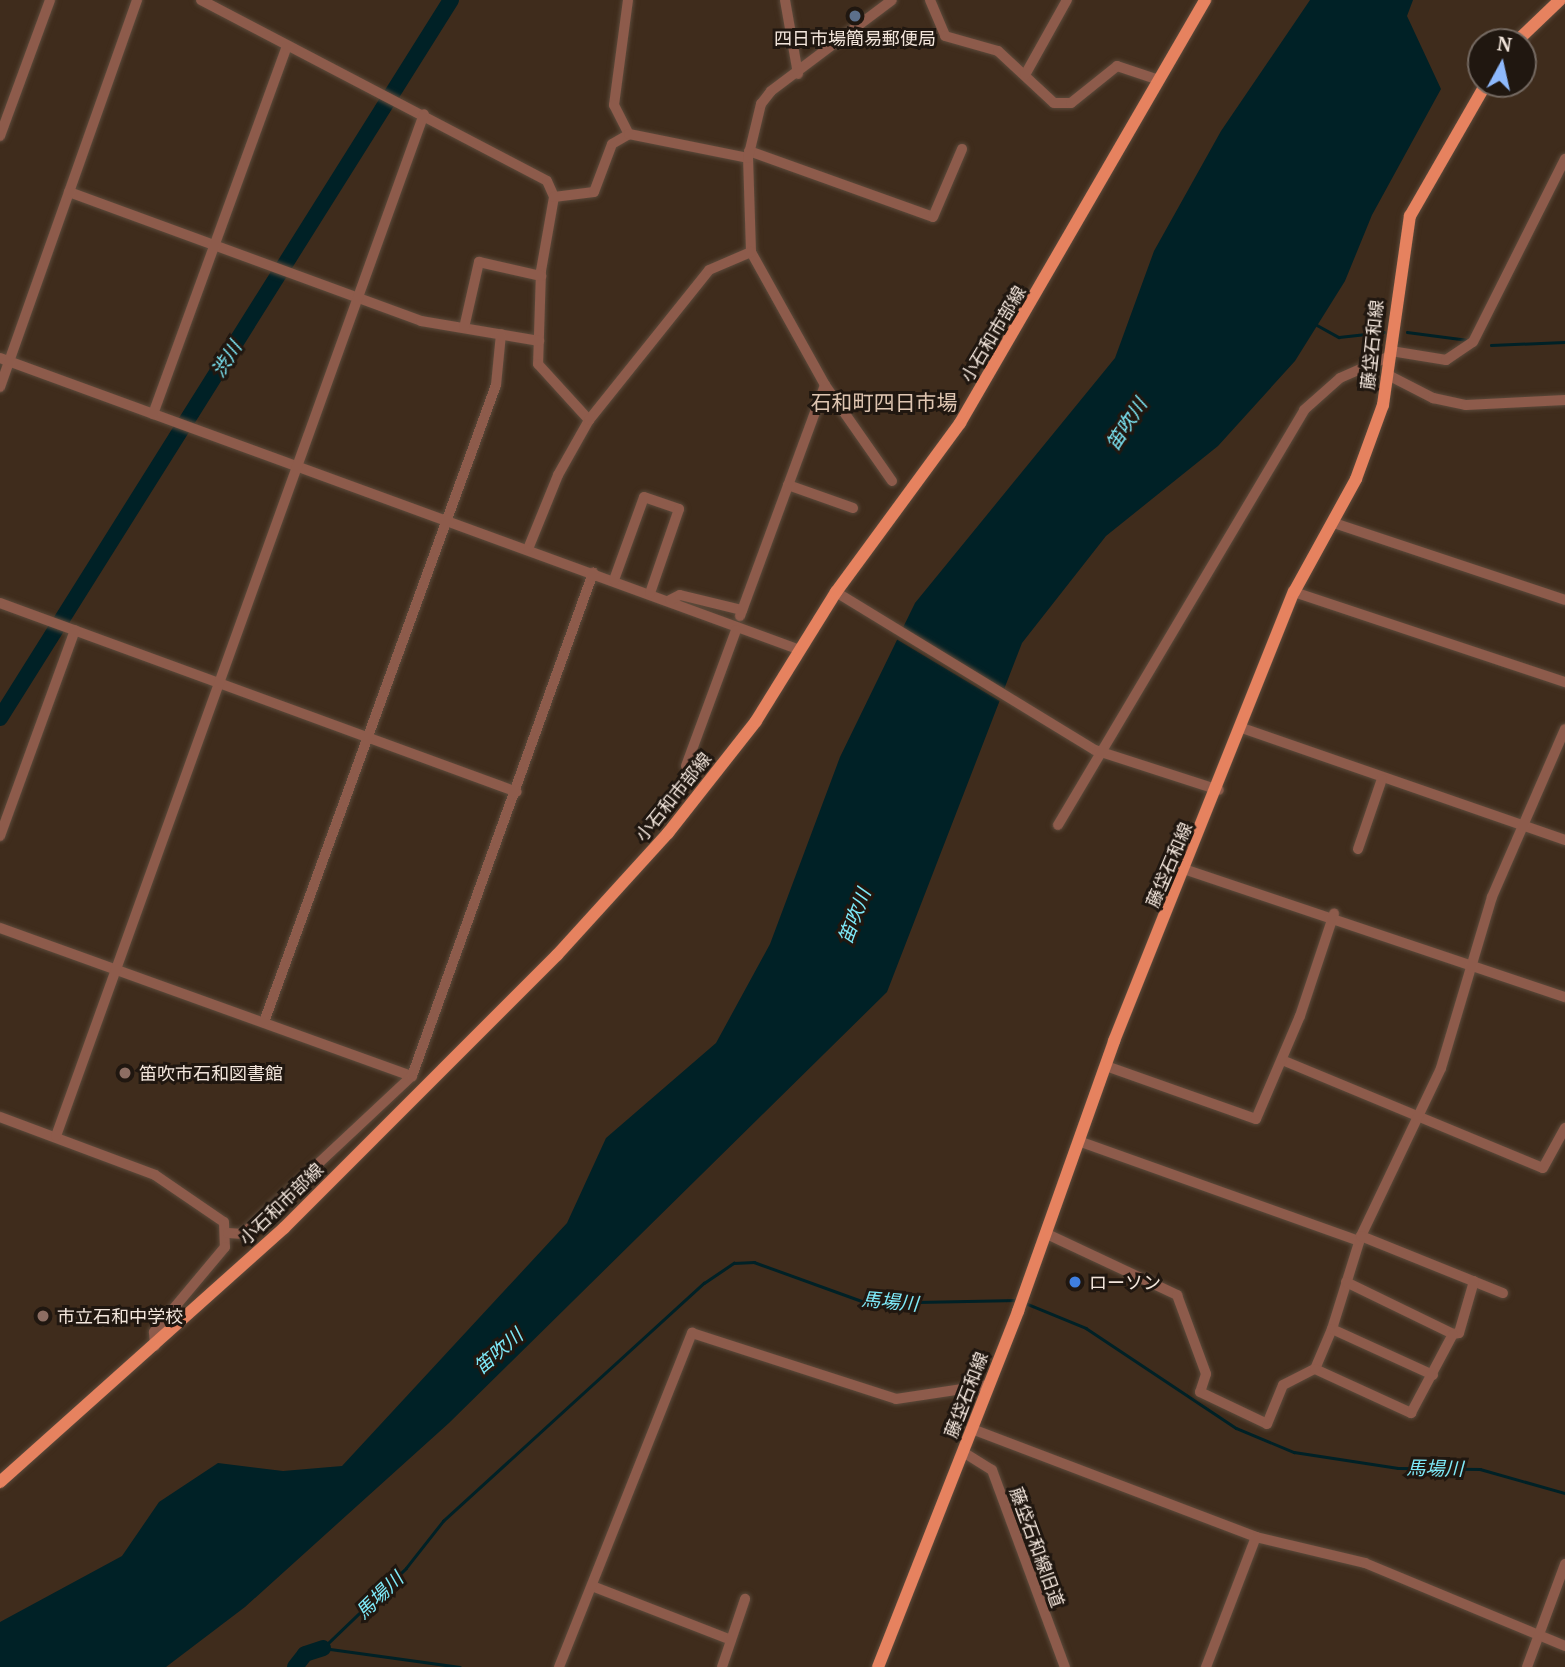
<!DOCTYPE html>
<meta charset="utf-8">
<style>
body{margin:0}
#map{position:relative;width:1565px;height:1667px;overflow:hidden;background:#3f2c1c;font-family:"PT Serif","Noto Sans JP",serif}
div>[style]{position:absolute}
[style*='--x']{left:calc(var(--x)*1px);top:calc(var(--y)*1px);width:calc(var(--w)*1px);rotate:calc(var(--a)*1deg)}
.water>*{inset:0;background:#002126}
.pier>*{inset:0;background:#3f2c1c;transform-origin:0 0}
.stream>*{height:2.5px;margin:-1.25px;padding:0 1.25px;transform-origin:1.25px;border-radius:1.25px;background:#002126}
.river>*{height:16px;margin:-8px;padding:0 8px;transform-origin:8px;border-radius:8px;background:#002126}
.roads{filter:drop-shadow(0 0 2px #5c4a3b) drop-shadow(0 0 2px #5c4a3b)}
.minor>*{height:10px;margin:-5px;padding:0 5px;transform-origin:5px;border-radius:5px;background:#8d5b4b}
.major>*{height:12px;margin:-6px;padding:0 6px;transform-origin:6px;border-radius:6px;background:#e6825f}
.dots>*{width:19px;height:19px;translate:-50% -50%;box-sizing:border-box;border:4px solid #201710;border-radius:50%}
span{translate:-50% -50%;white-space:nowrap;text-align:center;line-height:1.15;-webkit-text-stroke:6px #201710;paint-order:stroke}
.poi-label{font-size:18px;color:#f2e5db}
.left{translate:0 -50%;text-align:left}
.street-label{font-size:18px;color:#f2e5db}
.water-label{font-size:19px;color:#7eeaf9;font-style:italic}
.quarter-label{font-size:21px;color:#dfc6b2}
.north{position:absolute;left:1467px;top:28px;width:70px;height:70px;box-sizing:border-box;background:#201710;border:2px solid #746961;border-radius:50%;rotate:8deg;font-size:19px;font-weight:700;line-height:28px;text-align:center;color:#f2e5db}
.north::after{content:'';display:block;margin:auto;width:24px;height:32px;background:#8eb9fc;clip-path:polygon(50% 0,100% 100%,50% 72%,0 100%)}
</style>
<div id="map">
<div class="water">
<div style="clip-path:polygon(1310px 0,1413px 0,1407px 16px,1441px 89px,1372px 215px,1345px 281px,1295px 361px,1218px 446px,1106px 536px,1022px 643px,887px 992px,449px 1423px,245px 1607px,166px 1667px,0 1667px,0 1622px,122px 1556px,159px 1502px,218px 1463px,283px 1471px,342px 1466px,567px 1223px,606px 1138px,716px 1043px,770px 944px,840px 757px,915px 603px,1115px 358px,1154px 251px,1221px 131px)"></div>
</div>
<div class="pier">
<div style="left:900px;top:626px;width:125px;height:13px;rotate:31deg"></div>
</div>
<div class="stream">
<div style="--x:1317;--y:325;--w:25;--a:29"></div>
<div style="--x:1339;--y:337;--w:45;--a:-6.3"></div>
<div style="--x:1407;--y:332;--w:63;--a:7.4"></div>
<div style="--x:1491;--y:345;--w:74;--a:-2.3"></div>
<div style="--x:1025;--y:1303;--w:66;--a:22.3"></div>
<div style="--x:1086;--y:1328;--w:180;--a:33.7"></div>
<div style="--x:1236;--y:1428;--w:63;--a:22.5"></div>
<div style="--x:1294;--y:1452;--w:105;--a:8.7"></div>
<div style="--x:1398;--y:1468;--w:82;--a:0.7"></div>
<div style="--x:1480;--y:1469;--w:88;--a:15.8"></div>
<div style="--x:323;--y:1648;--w:115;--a:-43.9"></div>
<div style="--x:406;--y:1568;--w:60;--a:-51.8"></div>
<div style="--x:443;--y:1521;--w:353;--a:-42.4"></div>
<div style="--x:704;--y:1283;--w:36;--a:-34"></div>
<div style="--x:734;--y:1263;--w:20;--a:-3"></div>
<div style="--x:754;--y:1262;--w:120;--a:19.9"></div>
<div style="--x:867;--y:1303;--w:152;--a:-1.1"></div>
<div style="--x:323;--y:1648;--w:138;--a:7.9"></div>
</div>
<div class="river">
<div style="--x:0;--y:718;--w:848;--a:-57.87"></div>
<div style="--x:295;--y:1667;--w:16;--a:-52"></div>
<div style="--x:305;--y:1654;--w:19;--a:-18"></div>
</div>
<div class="roads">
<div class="minor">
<div style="--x:201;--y:0;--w:390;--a:27.6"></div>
<div style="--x:547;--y:181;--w:17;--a:66"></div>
<div style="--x:554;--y:197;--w:75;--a:100"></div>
<div style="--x:541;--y:271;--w:93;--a:91.8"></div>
<div style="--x:538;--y:364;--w:76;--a:47.7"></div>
<div style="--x:628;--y:0;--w:106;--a:97.6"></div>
<div style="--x:614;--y:105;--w:33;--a:63"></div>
<div style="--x:785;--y:0;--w:75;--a:80"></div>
<div style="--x:930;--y:0;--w:39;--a:67"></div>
<div style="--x:945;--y:36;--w:55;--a:15.8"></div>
<div style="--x:998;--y:51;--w:76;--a:42.9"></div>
<div style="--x:1054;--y:103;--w:17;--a:0"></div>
<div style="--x:1071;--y:103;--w:59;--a:-38.8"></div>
<div style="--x:1117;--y:66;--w:41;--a:18.4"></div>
<div style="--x:1025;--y:75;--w:86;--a:-60.8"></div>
<div style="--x:0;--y:136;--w:145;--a:-69.8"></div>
<div style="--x:749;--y:151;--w:195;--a:19.7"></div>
<div style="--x:933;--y:217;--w:74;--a:-66.9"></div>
<div style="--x:69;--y:192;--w:375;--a:20.1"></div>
<div style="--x:421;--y:321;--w:120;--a:9.6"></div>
<div style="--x:554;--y:197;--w:40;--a:-7.1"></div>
<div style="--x:594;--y:192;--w:51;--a:-69.4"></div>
<div style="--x:612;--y:144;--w:20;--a:-30"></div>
<div style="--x:629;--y:134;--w:121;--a:11.4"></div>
<div style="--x:464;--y:328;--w:68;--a:-77.2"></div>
<div style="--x:479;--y:262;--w:64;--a:12.7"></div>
<div style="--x:1391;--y:351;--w:56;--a:9.3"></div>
<div style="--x:1446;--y:360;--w:32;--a:-34"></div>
<div style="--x:1473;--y:342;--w:205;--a:-63.3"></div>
<div style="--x:0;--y:358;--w:852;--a:20.05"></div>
<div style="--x:1388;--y:375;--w:51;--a:27.1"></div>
<div style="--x:1433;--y:398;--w:34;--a:12"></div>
<div style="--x:1466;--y:405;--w:99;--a:-2.9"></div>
<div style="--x:0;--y:387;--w:411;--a:-70.5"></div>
<div style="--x:153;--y:414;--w:392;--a:-70"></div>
<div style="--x:892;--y:481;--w:117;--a:-124.9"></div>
<div style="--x:825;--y:385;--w:152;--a:-119.1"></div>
<div style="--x:751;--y:252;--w:94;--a:-91.8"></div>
<div style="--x:748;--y:158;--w:56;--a:-76.5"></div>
<div style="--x:761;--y:104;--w:16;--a:-52"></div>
<div style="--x:771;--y:91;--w:151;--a:-36.9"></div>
<div style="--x:788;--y:485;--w:69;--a:19.5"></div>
<div style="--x:1334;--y:523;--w:243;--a:18.4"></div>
<div style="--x:528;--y:549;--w:80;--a:-67.9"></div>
<div style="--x:558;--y:475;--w:63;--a:-60.6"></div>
<div style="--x:589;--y:420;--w:192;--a:-51.3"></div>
<div style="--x:709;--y:270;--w:46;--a:-23.2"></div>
<div style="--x:614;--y:580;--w:88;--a:-70.1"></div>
<div style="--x:644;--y:497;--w:37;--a:19"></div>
<div style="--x:679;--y:509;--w:89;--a:109"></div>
<div style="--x:836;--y:592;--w:303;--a:31.4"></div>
<div style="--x:1095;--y:750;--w:130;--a:17.9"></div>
<div style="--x:1294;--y:592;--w:286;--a:18.4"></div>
<div style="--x:670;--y:600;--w:11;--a:-27"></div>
<div style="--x:680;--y:595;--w:64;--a:13.6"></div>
<div style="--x:0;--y:603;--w:550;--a:20.08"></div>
<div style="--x:740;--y:616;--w:246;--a:-69.8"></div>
<div style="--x:1242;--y:728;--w:342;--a:19.1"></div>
<div style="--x:686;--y:766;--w:145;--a:-69.8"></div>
<div style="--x:1058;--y:825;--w:482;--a:-59.3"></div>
<div style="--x:1304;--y:410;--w:48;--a:-41.6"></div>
<div style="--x:1340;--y:378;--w:55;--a:-23.7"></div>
<div style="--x:0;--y:836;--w:219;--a:-70"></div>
<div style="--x:1358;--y:849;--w:74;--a:-71.1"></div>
<div style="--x:1184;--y:869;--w:402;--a:18.6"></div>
<div style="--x:0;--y:928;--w:438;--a:19.8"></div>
<div style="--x:264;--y:1022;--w:678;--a:-69.99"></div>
<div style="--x:496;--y:385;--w:51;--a:-84.4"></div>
<div style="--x:1282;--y:1060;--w:282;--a:22.5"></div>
<div style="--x:1543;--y:1168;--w:46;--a:-61.2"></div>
<div style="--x:1106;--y:1066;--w:159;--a:19.5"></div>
<div style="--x:1256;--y:1119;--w:112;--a:-66.9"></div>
<div style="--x:1300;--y:1016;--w:108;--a:-71.6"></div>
<div style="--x:0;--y:1117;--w:165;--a:20.5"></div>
<div style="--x:155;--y:1175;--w:83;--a:34.3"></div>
<div style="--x:224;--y:1222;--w:25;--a:88"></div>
<div style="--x:225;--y:1247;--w:111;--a:129.9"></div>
<div style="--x:154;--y:1332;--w:14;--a:86"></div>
<div style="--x:56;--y:1136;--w:1086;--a:-70.2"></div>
<div style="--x:1081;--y:1142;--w:295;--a:19.6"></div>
<div style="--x:228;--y:1233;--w:15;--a:4"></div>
<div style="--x:243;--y:1234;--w:231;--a:-43.1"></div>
<div style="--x:412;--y:1076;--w:535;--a:-70.21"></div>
<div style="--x:1047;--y:1234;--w:144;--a:25.1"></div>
<div style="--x:1177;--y:1295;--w:84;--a:69.8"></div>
<div style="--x:1206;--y:1374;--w:19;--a:108"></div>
<div style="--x:1200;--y:1392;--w:74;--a:25.5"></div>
<div style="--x:1267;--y:1424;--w:42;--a:-67.7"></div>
<div style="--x:1283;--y:1385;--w:36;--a:-27"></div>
<div style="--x:1315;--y:1369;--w:43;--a:-67"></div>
<div style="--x:1332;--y:1329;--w:97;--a:-72.7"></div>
<div style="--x:1361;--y:1236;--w:186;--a:-64.5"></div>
<div style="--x:1441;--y:1068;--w:178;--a:-73.4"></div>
<div style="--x:1492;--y:897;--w:183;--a:-66.5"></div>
<div style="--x:1361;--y:1236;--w:153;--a:21.9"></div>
<div style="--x:1346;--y:1282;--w:119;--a:25.9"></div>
<div style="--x:1453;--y:1334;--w:6;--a:-9"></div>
<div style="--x:1459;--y:1333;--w:54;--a:-73.9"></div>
<div style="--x:1332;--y:1329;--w:111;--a:24.5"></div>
<div style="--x:1315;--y:1369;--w:106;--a:24.6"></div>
<div style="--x:1411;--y:1413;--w:89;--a:-62"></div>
<div style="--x:972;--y:1429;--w:304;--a:20.8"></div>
<div style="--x:1256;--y:1537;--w:112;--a:13.4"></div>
<div style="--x:1365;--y:1563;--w:217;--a:22.5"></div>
<div style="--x:963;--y:1452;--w:34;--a:32"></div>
<div style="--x:992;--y:1470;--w:210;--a:69.7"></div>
<div style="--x:592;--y:1586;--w:149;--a:21.2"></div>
<div style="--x:559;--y:1667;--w:360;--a:-68.3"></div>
<div style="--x:692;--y:1333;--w:214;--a:17.9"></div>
<div style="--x:896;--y:1399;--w:94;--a:-8.6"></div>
<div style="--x:722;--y:1667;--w:72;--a:-71.3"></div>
<div style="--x:1206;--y:1667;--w:139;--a:-69"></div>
<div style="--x:1527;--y:1667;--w:110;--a:-69.7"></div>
</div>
<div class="major">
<div style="--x:1516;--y:42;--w:61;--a:-43.7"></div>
<div style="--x:0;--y:1482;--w:381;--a:-41.8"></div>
<div style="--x:284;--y:1228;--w:386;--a:-45"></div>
<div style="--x:557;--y:955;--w:165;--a:-47.7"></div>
<div style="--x:668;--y:833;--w:142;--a:-51.8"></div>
<div style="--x:756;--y:721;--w:152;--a:-58.2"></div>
<div style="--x:836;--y:592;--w:210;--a:-53.7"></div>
<div style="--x:960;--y:423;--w:489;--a:-59.9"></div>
<div style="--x:878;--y:1667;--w:383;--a:-68.5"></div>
<div style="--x:1018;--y:1311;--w:287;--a:-70.4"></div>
<div style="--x:1114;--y:1041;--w:484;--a:-68.2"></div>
<div style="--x:1294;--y:592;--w:129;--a:-61.2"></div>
<div style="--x:1356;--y:479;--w:79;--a:-70"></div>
<div style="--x:1383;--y:405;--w:191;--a:-81.9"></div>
<div style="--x:1410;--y:216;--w:152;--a:-60.1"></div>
</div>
</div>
<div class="dots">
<div style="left:855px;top:16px;background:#5c6f8a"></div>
<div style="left:125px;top:1073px;background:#8d6e63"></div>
<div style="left:1075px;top:1282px;background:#3f7fe0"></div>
<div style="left:43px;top:1316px;background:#8d6e63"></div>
</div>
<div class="poi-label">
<span style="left:855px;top:38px">四日市場簡易郵便局</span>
<span class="left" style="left:139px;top:1073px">笛吹市石和図書館</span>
<span class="left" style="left:1089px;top:1282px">ローソン</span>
<span class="left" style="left:57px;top:1316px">市立石和中学校</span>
</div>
<div class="street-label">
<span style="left:993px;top:334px;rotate:-59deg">小石和市部線</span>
<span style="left:1372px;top:345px;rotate:-84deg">藤垈石和線</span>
<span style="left:673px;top:797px;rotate:-51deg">小石和市部線</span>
<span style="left:1169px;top:865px;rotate:-67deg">藤垈石和線</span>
<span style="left:281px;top:1204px;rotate:-44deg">小石和市部線</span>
<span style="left:966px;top:1395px;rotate:-69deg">藤垈石和線</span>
<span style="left:1037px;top:1547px;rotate:70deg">藤垈石和線旧道</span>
</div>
<div class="water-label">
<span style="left:226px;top:359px;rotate:-58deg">渋川</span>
<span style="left:1126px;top:424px;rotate:-57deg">笛吹川</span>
<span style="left:854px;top:916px;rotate:-69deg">笛吹川</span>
<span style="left:890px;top:1301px;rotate:5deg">馬場川</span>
<span style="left:498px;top:1351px;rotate:-41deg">笛吹川</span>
<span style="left:1435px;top:1468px;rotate:1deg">馬場川</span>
<span style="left:379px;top:1595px;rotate:-44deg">馬場川</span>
</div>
<div class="quarter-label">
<span style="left:884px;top:402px">石和町四日市場</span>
</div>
<div class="north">N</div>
</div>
